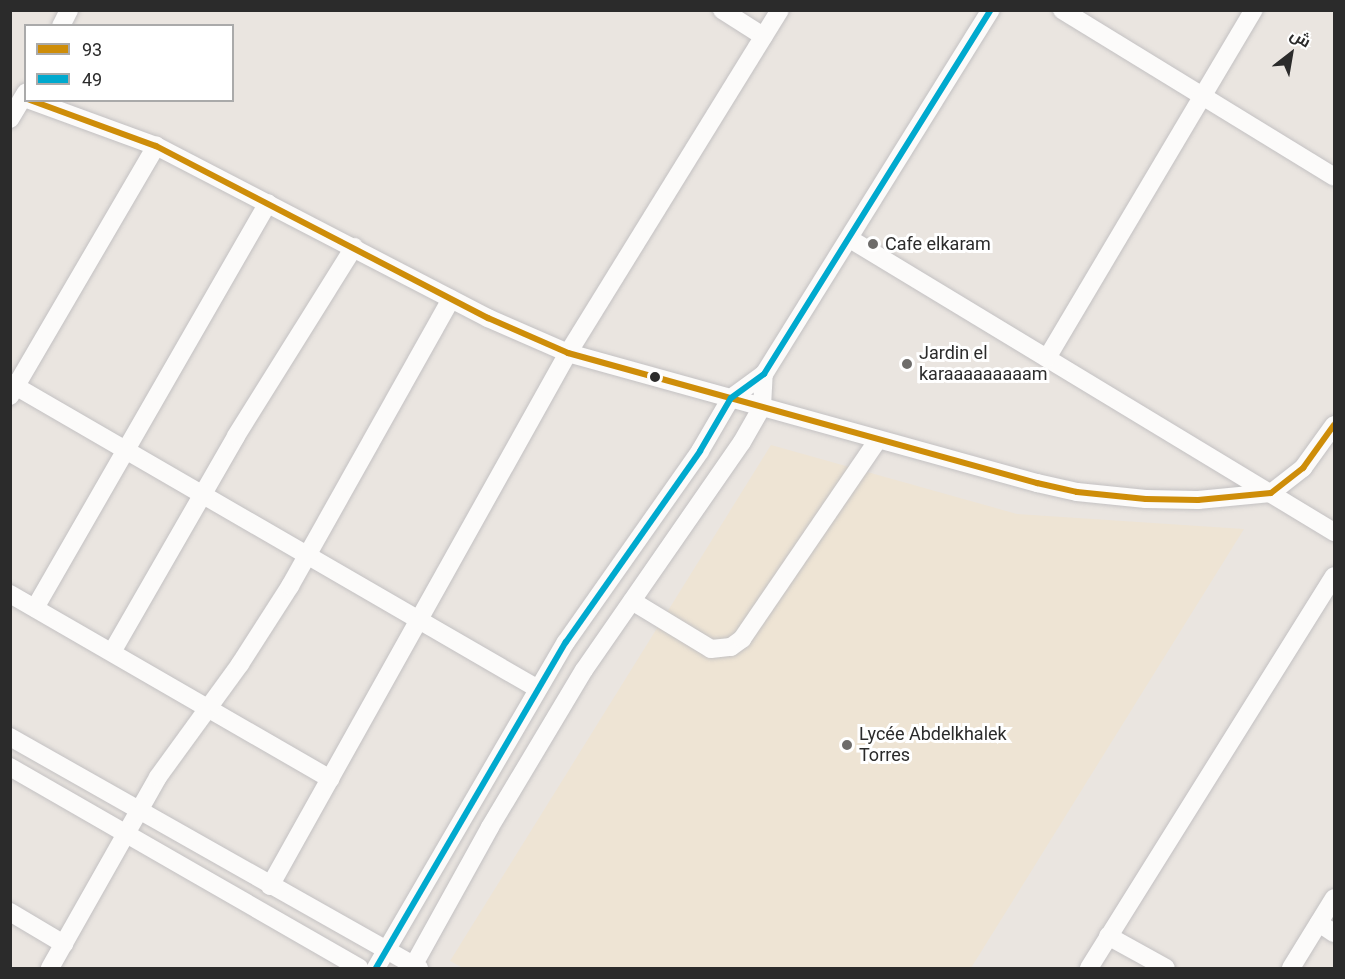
<!DOCTYPE html>
<meta charset="utf-8">
<style>
body{margin:0}
#map{position:relative;width:1345px;height:979px;overflow:hidden;background:#eae5e0;font-family:Roboto,Cairo,sans-serif}
div>[style]{position:absolute}
[style*='--x']{left:calc(var(--x)*1px);top:calc(var(--y)*1px);width:calc(var(--w)*1px);rotate:calc(var(--a)*1deg)}
.education>*{inset:0;background:#eee4d4}
.roads{filter:drop-shadow(0 0 2px #c3c1c2) drop-shadow(0 0 2px #c3c1c2)}
.minor>*{height:18px;margin:-9px;padding:0 9px;transform-origin:9px;border-radius:9px;background:#fcfbfa}
.bus-1>*{height:6px;margin:-3px;padding:0 3px;transform-origin:3px;border-radius:3px;background:#ce8d09}
.bus-2>*{height:6px;margin:-3px;padding:0 3px;transform-origin:3px;border-radius:3px;background:#00a9ce}
.dots>*{width:16px;height:16px;translate:-50% -50%;box-sizing:border-box;border:3px solid #fff;border-radius:50%}
span{translate:-50% -50%;white-space:nowrap;text-align:center;line-height:1.15;-webkit-text-stroke:6px #fff;paint-order:stroke}
.poi-label{font-size:18px;color:#2b2b2b}
.left{translate:0 -50%;text-align:left}
.frame{position:absolute;inset:0;border:12px solid #2b2b2b;pointer-events:none}
.legend{position:absolute;left:24px;top:24px;width:210px;height:78px;box-sizing:border-box;background:#fff;border:2px solid #aaa;margin:0;padding:8px 10px;list-style:none;font-size:18px;color:#2b2b2b}
.legend li{display:flex;align-items:center;gap:12px;height:30px}
.legend b{width:30px;border:2px solid #aaa}
.north{position:absolute;left:1261px;top:24px;width:60px;height:60px;-webkit-text-stroke:4px #fff;paint-order:stroke;rotate:31deg;font-size:16px;font-weight:700;line-height:24px;text-align:center;color:#2b2b2b}
.north::after{content:'';display:block;margin:auto;width:21px;height:27px;background:#2b2b2b;clip-path:polygon(50% 0,100% 100%,50% 72%,0 100%)}
</style>
<div id="map">
<div class="education">
<div style="clip-path:polygon(771px 445px,1017px 514px,1244px 529px,971px 968px,463px 968px,450px 961px)"></div>
</div>
<div class="roads">
<div class="minor">
<div style="--x:722;--y:10;--w:49;--a:32.4"></div>
<div style="--x:1062;--y:10;--w:319;--a:31.5"></div>
<div style="--x:61;--y:26;--w:18;--a:-63"></div>
<div style="--x:30;--y:100;--w:134;--a:20.1"></div>
<div style="--x:156;--y:146;--w:374;--a:27.4"></div>
<div style="--x:488;--y:318;--w:87;--a:23.6"></div>
<div style="--x:568;--y:353;--w:487;--a:15.5"></div>
<div style="--x:1037;--y:483;--w:41;--a:12.7"></div>
<div style="--x:1077;--y:492;--w:69;--a:5.8"></div>
<div style="--x:1146;--y:499;--w:52;--a:1.1"></div>
<div style="--x:1198;--y:500;--w:73;--a:-5.5"></div>
<div style="--x:1271;--y:493;--w:41;--a:-38"></div>
<div style="--x:1303;--y:468;--w:53;--a:-54.2"></div>
<div style="--x:10;--y:119;--w:31;--a:-59"></div>
<div style="--x:850;--y:239;--w:566;--a:31.19"></div>
<div style="--x:1047;--y:358;--w:405;--a:-59.3"></div>
<div style="--x:10;--y:383;--w:610;--a:30.09"></div>
<div style="--x:10;--y:396;--w:290;--a:-59.7"></div>
<div style="--x:10;--y:594;--w:370;--a:30"></div>
<div style="--x:632;--y:601;--w:92;--a:31.3"></div>
<div style="--x:711;--y:649;--w:20;--a:-6"></div>
<div style="--x:731;--y:647;--w:14;--a:-36"></div>
<div style="--x:742;--y:639;--w:241;--a:-55.7"></div>
<div style="--x:35;--y:608;--w:467;--a:-60.1"></div>
<div style="--x:112;--y:652;--w:249;--a:-60.1"></div>
<div style="--x:236;--y:436;--w:223;--a:-58"></div>
<div style="--x:10;--y:737;--w:470;--a:29.5"></div>
<div style="--x:10;--y:767;--w:403;--a:29.9"></div>
<div style="--x:270;--y:886;--w:611;--a:-60.79"></div>
<div style="--x:568;--y:353;--w:403;--a:-58.3"></div>
<div style="--x:10;--y:912;--w:63;--a:30.7"></div>
<div style="--x:1319;--y:923;--w:18;--a:34"></div>
<div style="--x:1108;--y:936;--w:66;--a:28.9"></div>
<div style="--x:50;--y:968;--w:219;--a:-60.5"></div>
<div style="--x:158;--y:777;--w:140;--a:-54"></div>
<div style="--x:240;--y:664;--w:93;--a:-57.3"></div>
<div style="--x:290;--y:586;--w:329;--a:-60.7"></div>
<div style="--x:376;--y:968;--w:377;--a:-59.8"></div>
<div style="--x:566;--y:642;--w:233;--a:-54.9"></div>
<div style="--x:700;--y:451;--w:61;--a:-59.7"></div>
<div style="--x:731;--y:398;--w:41;--a:-36"></div>
<div style="--x:764;--y:374;--w:429;--a:-58.1"></div>
<div style="--x:412;--y:968;--w:161;--a:-61"></div>
<div style="--x:490;--y:827;--w:183;--a:-59.1"></div>
<div style="--x:584;--y:670;--w:277;--a:-55.3"></div>
<div style="--x:742;--y:442;--w:40;--a:-60.3"></div>
<div style="--x:762;--y:407;--w:33;--a:-87"></div>
<div style="--x:1089;--y:968;--w:462;--a:-58"></div>
<div style="--x:1291;--y:968;--w:82;--a:-58.4"></div>
</div>
</div>
<div class="bus-1">
<div style="--x:30;--y:100;--w:134;--a:20.1"></div>
<div style="--x:156;--y:146;--w:374;--a:27.4"></div>
<div style="--x:488;--y:318;--w:87;--a:23.6"></div>
<div style="--x:568;--y:353;--w:487;--a:15.5"></div>
<div style="--x:1037;--y:483;--w:41;--a:12.7"></div>
<div style="--x:1077;--y:492;--w:69;--a:5.8"></div>
<div style="--x:1146;--y:499;--w:52;--a:1.1"></div>
<div style="--x:1198;--y:500;--w:73;--a:-5.5"></div>
<div style="--x:1271;--y:493;--w:41;--a:-38"></div>
<div style="--x:1303;--y:468;--w:53;--a:-54.2"></div>
</div>
<div class="bus-2">
<div style="--x:376;--y:968;--w:377;--a:-59.8"></div>
<div style="--x:566;--y:642;--w:233;--a:-54.9"></div>
<div style="--x:700;--y:451;--w:61;--a:-59.7"></div>
<div style="--x:731;--y:398;--w:41;--a:-36"></div>
<div style="--x:764;--y:374;--w:429;--a:-58.1"></div>
</div>
<div class="dots">
<div style="left:873px;top:244px;background:#6e6c6a"></div>
<div style="left:907px;top:364px;background:#6e6c6a"></div>
<div style="left:655px;top:377px;background:#2b2b2b"></div>
<div style="left:847px;top:745px;background:#6e6c6a"></div>
</div>
<div class="poi-label">
<span class="left" style="left:885px;top:244px">Cafe elkaram</span>
<span class="left" style="left:919px;top:364px">Jardin el<br>karaaaaaaaaam</span>
<span class="left" style="left:859px;top:745px">Lycée Abdelkhalek<br>Torres</span>
</div>
<div class="frame"></div>
<ul class="legend">
<li><b style="height:8px;background:#ce8d09"></b>93</li>
<li><b style="height:8px;background:#00a9ce"></b>49</li>
</ul>
<div class="north">ش</div>
</div>
